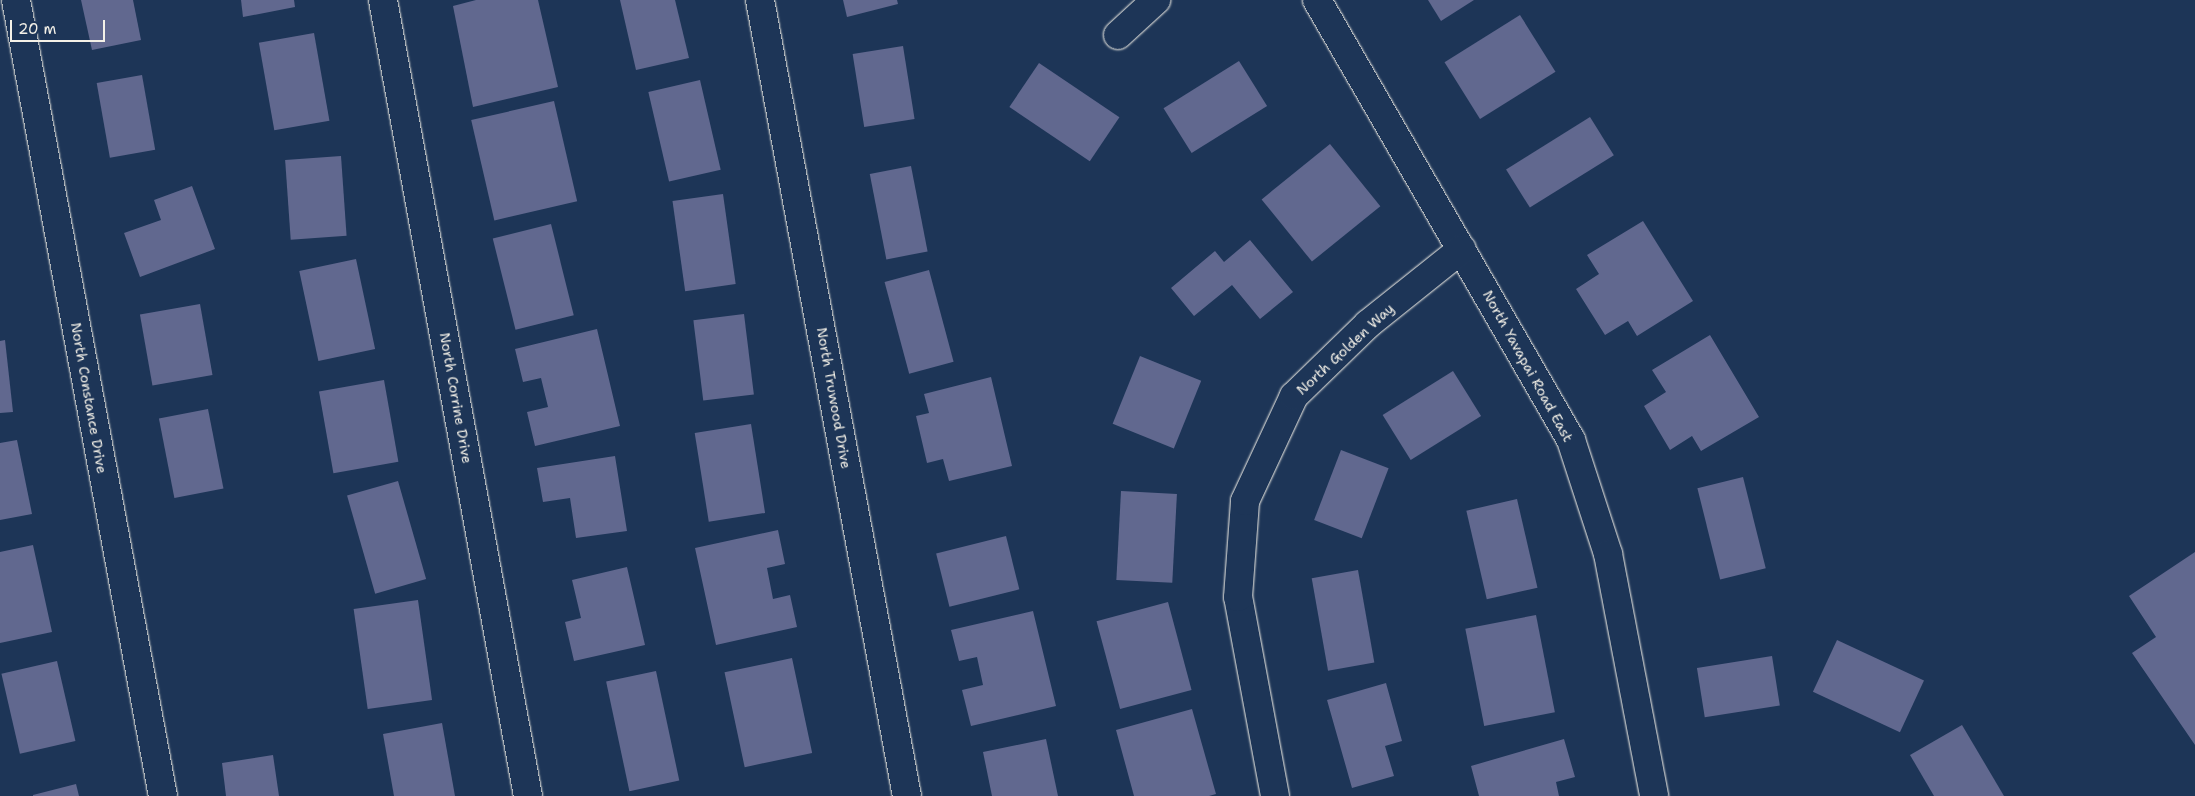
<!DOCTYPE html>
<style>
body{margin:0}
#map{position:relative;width:2195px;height:796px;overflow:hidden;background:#1d3557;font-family:"Shantell Sans",sans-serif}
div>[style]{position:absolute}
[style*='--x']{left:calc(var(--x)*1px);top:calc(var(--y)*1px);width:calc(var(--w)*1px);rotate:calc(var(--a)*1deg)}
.building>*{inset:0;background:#61688f;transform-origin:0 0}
.roads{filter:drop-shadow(0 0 1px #f4f1e8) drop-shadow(0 0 1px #f4f1e8)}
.street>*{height:28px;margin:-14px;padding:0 14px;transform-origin:14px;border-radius:14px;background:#1d3557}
span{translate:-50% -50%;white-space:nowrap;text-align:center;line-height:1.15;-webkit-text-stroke:4px #1d3557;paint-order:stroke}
.street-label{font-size:14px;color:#f4f1e8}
.scale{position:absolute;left:10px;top:20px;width:95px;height:22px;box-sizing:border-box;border:2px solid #f4f1e8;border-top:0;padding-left:6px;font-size:15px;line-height:18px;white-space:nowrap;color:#f4f1e8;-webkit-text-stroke:4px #1d3557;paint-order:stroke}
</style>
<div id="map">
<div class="building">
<div style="clip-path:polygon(81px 0,133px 0,141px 40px,92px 50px)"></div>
<div style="clip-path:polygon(241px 0,294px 0,295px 7px,243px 17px)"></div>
<div style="clip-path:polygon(476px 0,538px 0,558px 87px,473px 107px,453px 6px)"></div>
<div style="clip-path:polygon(620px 0,675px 0,689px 58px,636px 70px)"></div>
<div style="clip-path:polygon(843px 0,897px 0,898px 4px,847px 17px)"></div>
<div style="clip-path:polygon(1428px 0,1474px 0,1441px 21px)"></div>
<div style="left:1520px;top:15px;width:67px;height:89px;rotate:58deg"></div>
<div style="left:314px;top:33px;width:89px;height:56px;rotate:80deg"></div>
<div style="left:903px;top:46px;width:74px;height:51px;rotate:81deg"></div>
<div style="left:1239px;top:61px;width:53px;height:89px;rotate:58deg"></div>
<div style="left:1039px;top:63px;width:97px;height:53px;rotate:34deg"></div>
<div style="left:142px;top:75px;width:76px;height:46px;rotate:80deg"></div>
<div style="left:700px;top:80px;width:92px;height:53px;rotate:77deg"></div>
<div style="left:554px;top:101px;width:103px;height:85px;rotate:77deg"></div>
<div style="left:1590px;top:117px;width:45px;height:99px;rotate:58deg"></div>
<div style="left:1330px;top:144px;width:80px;height:88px;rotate:51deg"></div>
<div style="left:341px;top:156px;width:80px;height:56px;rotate:86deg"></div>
<div style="left:911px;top:166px;width:87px;height:42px;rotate:79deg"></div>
<div style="clip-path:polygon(192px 186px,215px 249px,140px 277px,124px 233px,161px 220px,154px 200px)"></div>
<div style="left:723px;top:194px;width:91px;height:51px;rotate:82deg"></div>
<div style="clip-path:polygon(1643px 221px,1693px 301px,1637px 336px,1628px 321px,1605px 335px,1576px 289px,1599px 274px,1587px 255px)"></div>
<div style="left:551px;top:224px;width:94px;height:60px;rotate:76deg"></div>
<div style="clip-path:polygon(1250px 240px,1293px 292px,1260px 319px,1232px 285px,1194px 316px,1171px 288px,1215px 251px,1224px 262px)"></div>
<div style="left:356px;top:259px;width:92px;height:58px;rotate:78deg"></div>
<div style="left:929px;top:270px;width:95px;height:46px;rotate:75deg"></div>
<div style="left:200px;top:304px;width:72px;height:61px;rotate:80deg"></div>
<div style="left:744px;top:314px;width:81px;height:51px;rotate:83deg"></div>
<div style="clip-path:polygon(597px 329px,620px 426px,535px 446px,527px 412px,548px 407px,541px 378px,523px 382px,515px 349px)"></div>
<div style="clip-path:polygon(1710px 335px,1759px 417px,1701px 451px,1692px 436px,1670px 450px,1644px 406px,1666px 392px,1652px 370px)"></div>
<div style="clip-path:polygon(5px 340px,13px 412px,0 413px,0 341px)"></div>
<div style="left:1140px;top:356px;width:66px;height:73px;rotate:22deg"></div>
<div style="left:1453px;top:371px;width:53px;height:83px;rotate:58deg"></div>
<div style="clip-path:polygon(991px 377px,1012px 466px,949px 481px,943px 459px,927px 463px,916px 416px,929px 413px,924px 394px)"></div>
<div style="left:384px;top:380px;width:83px;height:66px;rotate:80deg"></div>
<div style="left:208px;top:409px;width:81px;height:50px;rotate:79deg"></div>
<div style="left:751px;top:424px;width:90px;height:57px;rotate:81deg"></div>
<div style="clip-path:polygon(17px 440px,32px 514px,0 520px,0 443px)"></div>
<div style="left:1341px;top:450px;width:51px;height:75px;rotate:21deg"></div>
<div style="clip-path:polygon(615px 456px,627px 531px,576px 538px,570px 498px,543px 502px,537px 468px)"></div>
<div style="left:1743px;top:477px;width:94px;height:47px;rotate:76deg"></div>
<div style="left:398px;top:481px;width:102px;height:53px;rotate:74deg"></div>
<div style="left:1121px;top:491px;width:56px;height:89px;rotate:3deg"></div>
<div style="left:1517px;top:499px;width:91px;height:52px;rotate:77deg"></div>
<div style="clip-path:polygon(778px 530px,785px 564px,767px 568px,773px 599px,790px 595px,797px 627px,716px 645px,695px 548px)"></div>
<div style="left:1006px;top:536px;width:55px;height:72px;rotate:76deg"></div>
<div style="clip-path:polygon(33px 545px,52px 632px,0 643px,0 552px)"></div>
<div style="clip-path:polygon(2195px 552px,2195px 745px,2132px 653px,2156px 637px,2129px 596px)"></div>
<div style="clip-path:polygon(627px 567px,645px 645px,574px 661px,565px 622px,581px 618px,572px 580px)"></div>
<div style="left:1358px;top:570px;width:94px;height:47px;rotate:80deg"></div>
<div style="left:418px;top:600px;width:101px;height:65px;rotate:82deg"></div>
<div style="left:1168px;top:602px;width:91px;height:74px;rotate:75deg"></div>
<div style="clip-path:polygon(1033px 611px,1056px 706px,971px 726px,962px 690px,983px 685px,977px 657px,959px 661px,951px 630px)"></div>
<div style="left:1536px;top:615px;width:99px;height:72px;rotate:79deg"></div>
<div style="left:1837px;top:640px;width:96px;height:57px;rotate:25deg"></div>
<div style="left:1772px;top:656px;width:50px;height:76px;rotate:81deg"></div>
<div style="left:792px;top:658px;width:97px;height:69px;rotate:78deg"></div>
<div style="left:57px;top:661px;width:82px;height:57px;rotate:77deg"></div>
<div style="left:656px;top:671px;width:112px;height:51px;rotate:78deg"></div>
<div style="clip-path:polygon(1386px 683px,1402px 741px,1385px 746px,1394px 776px,1352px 788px,1327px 700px)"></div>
<div style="clip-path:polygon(1192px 709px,1216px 794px,1209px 796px,1134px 796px,1116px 730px)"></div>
<div style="clip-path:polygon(442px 723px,455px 796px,394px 796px,383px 734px)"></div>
<div style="clip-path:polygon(1962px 725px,2004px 796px,1934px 796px,1910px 755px)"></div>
<div style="clip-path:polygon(1046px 739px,1058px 796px,992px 796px,983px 752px)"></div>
<div style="clip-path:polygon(1564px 739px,1575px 777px,1556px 782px,1559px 796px,1479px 796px,1471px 766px)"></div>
<div style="clip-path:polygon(273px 755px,279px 796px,226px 796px,222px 763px)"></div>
<div style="clip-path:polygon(76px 784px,79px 796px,33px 796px,33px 795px)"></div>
</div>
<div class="roads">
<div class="street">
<div style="--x:16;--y:0;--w:809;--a:79.54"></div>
<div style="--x:383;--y:0;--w:809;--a:79.68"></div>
<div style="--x:760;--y:0;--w:809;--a:79.54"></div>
<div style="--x:1317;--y:0;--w:508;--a:60"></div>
<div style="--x:1571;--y:440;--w:120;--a:72"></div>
<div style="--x:1608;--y:554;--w:246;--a:79.2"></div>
<div style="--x:1118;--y:35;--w:52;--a:-42.6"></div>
<div style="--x:1275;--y:796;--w:202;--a:-100.5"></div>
<div style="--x:1238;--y:597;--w:96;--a:-85.8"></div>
<div style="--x:1245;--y:501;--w:116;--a:-65"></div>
<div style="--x:1294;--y:396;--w:103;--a:-44.2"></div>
<div style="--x:1368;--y:324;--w:120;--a:-38.6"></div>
</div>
</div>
<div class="street-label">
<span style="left:1345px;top:349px;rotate:-43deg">North Golden Way</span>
<span style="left:1528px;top:366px;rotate:61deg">North Yavapai Road East</span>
<span style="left:89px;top:398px;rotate:80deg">North Constance Drive</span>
<span style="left:456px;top:398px;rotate:80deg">North Corrine Drive</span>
<span style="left:834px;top:398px;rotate:80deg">North Truwood Drive</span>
</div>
<div class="scale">20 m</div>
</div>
